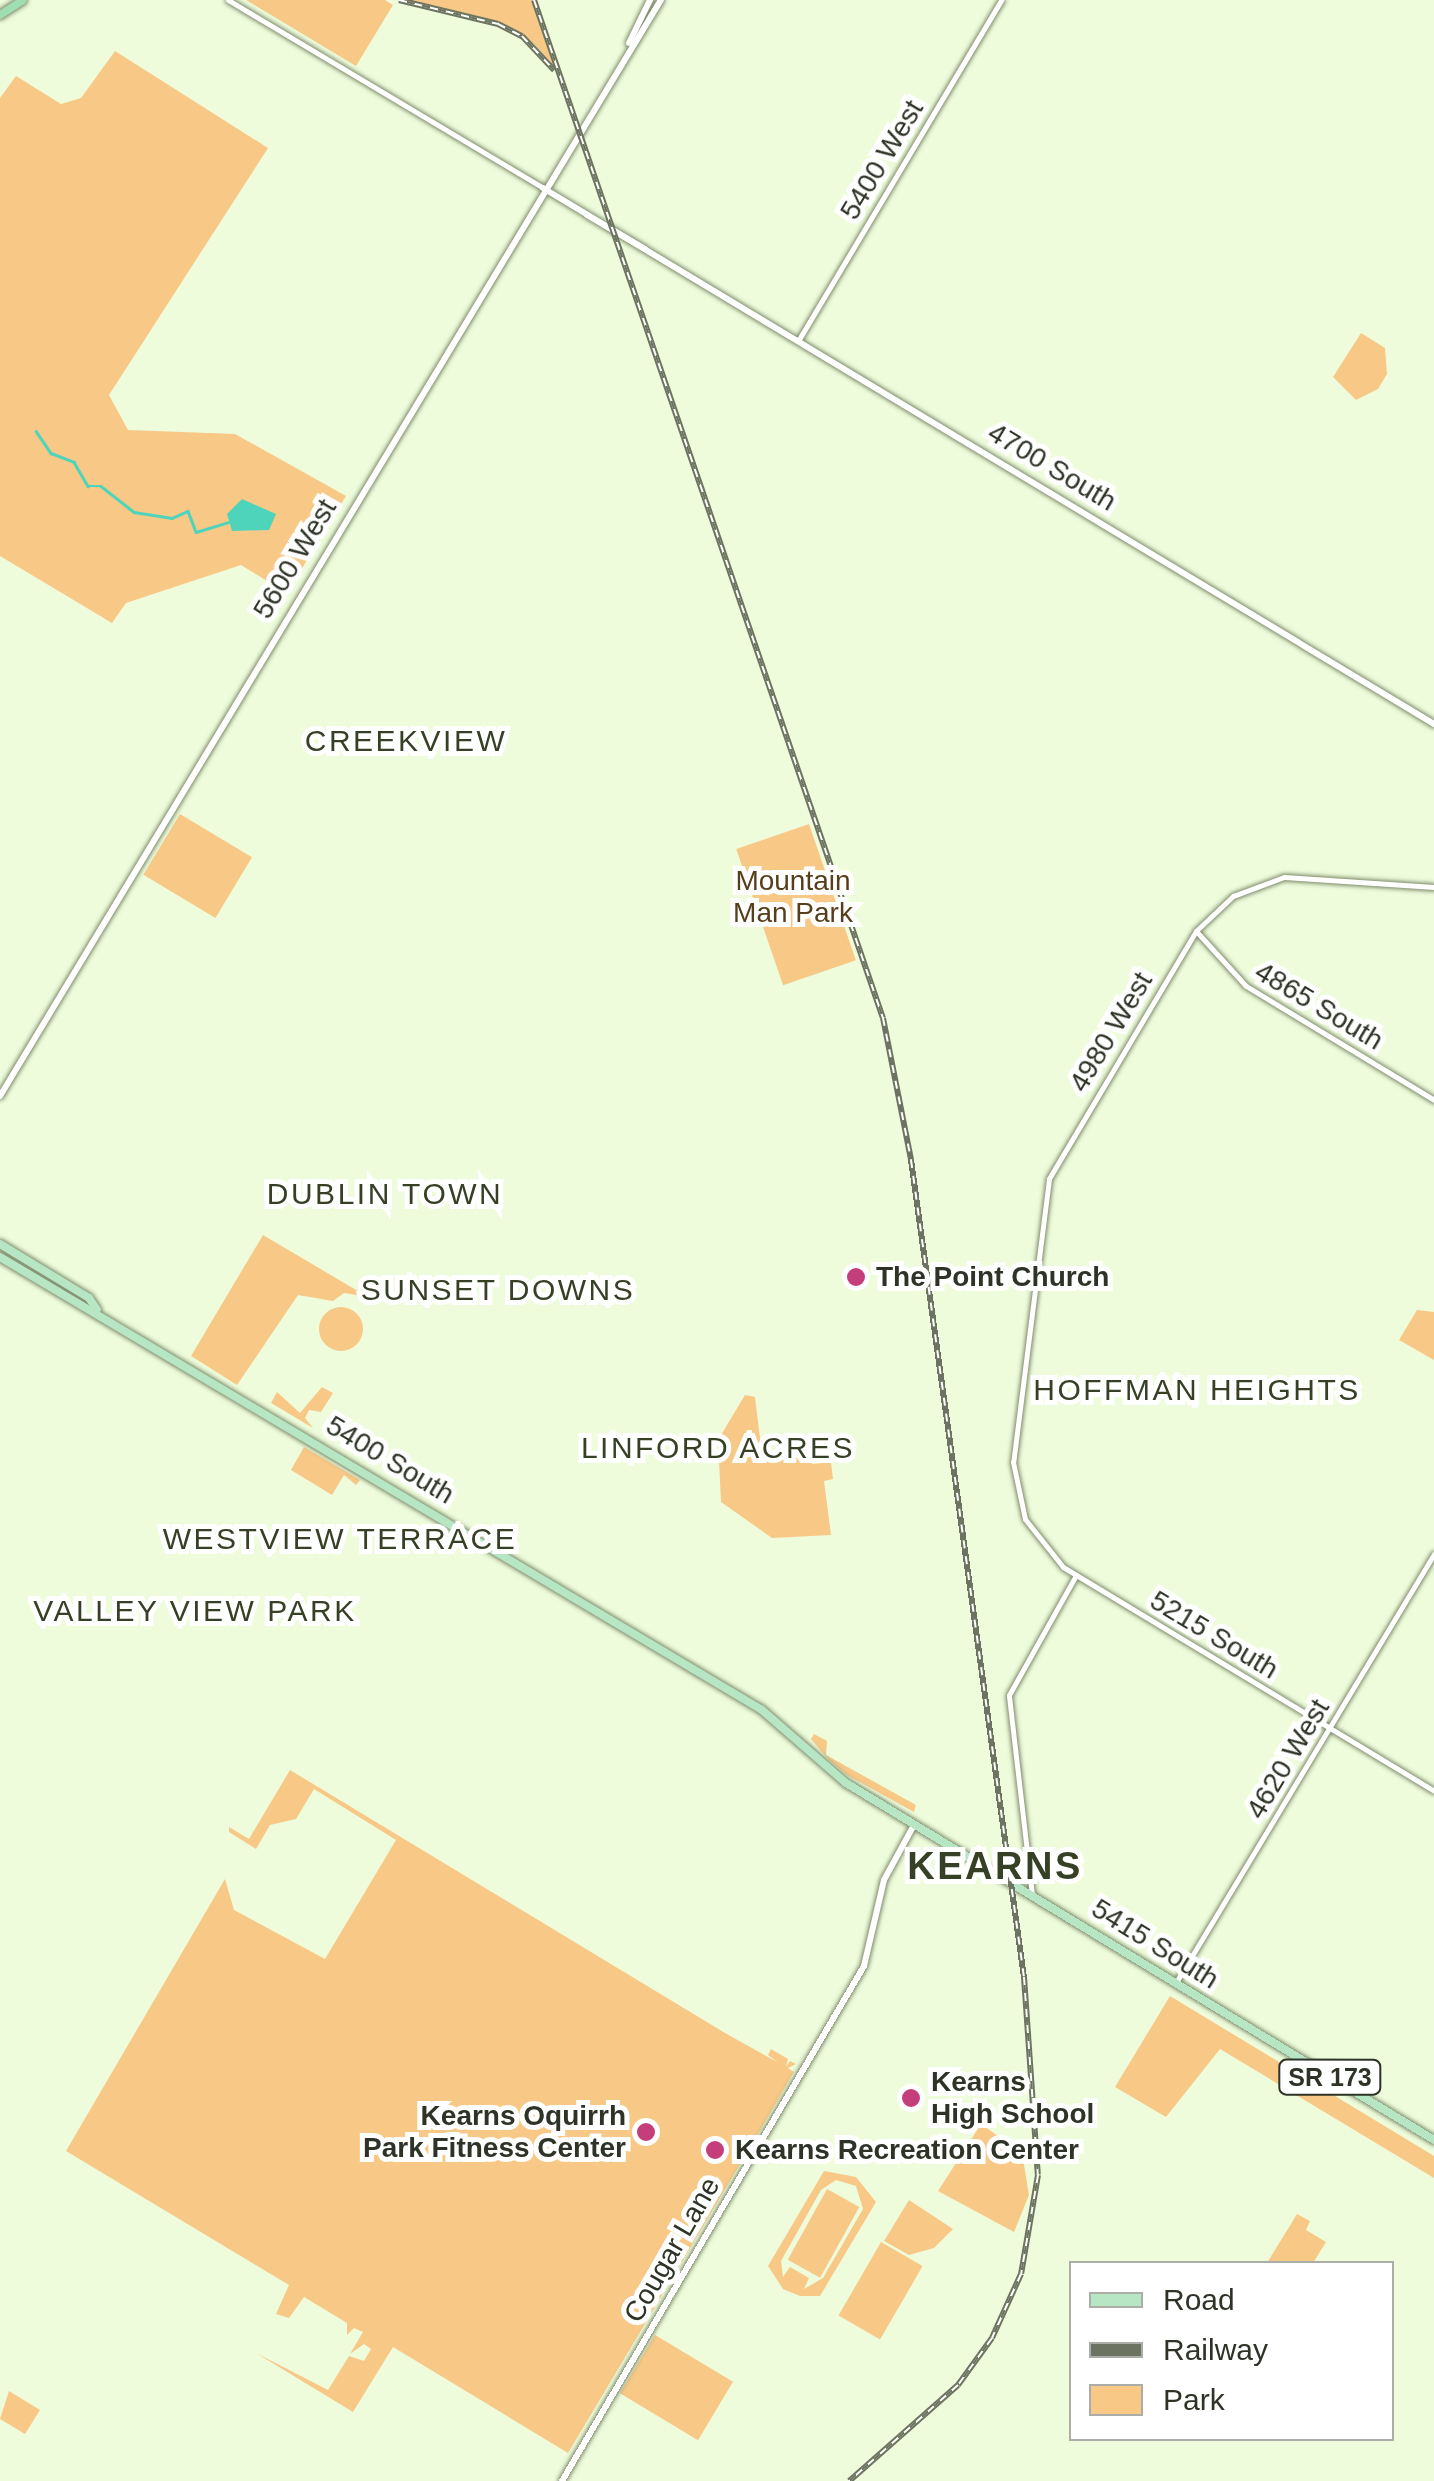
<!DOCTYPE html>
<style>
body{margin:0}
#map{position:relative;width:1434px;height:2481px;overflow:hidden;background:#eefcdb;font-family:Helvetica,sans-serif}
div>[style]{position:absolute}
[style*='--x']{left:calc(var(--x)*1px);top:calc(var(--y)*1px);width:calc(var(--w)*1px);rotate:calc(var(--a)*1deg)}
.green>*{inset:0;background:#f8c887;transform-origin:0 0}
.round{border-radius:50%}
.water>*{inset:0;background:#4ed4bb}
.stream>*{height:2.5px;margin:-1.25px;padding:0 1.25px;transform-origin:1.25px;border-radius:1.25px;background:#4ed4bb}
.roads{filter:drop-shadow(0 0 2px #7f8c6d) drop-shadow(0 0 2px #7f8c6d)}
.tertiary>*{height:5px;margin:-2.5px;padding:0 2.5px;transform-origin:2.5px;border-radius:2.5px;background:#fff}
.secondary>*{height:6px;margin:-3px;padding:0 3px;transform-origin:3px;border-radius:3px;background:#fff}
.primary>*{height:8px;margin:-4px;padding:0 4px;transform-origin:4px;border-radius:4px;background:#b6e6c4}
.trunk>*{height:8px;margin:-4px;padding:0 4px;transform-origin:4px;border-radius:4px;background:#9edeb0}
.rail>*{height:6px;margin-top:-3px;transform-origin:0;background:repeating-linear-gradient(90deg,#fff 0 8px,#6c7461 0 16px);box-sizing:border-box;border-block:2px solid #6c7461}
.dots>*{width:28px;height:28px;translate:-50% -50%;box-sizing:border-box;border:5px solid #fff;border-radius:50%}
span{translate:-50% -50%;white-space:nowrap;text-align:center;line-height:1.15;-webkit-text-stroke:10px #fff;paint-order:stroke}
.shield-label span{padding:2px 8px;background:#fff;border:2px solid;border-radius:8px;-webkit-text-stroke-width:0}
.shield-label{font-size:25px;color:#2d3326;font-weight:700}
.street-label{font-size:28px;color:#2d3326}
.park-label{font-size:28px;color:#573e1b}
.poi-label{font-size:28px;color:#2d3326;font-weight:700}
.left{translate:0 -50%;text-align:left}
.right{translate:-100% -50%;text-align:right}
.neighbourhood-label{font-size:30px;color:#364025;letter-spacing:2.5px}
.district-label{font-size:38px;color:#364025;font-weight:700;letter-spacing:2.5px}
.legend{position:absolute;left:1069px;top:2261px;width:325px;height:180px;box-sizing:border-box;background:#fff;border:2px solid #abada8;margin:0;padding:12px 18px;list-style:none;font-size:30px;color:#2d3326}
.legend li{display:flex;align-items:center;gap:20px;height:50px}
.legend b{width:50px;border:2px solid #abada8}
</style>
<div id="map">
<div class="green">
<div style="clip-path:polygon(246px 0,385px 0,393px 5px,356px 66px)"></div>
<div style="clip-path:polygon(401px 0,532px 0,557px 72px,535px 45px,505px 25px)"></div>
<div style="clip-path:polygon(115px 51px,268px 148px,109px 395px,128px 430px,235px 434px,346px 496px,287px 593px,241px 565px,126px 603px,112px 623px,0 556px,0 98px,16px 76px,61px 104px,81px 98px)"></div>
<div style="clip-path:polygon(1361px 333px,1385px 348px,1387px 374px,1378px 389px,1356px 400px,1333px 377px)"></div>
<div style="left:180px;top:814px;width:84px;height:71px;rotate:31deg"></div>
<div style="left:809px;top:824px;width:144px;height:77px;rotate:71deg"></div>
<div style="clip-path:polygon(263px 1235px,368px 1297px,344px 1293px,333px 1301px,298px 1295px,237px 1385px,191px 1356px)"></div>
<div class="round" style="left:319px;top:1307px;width:44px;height:44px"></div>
<div style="clip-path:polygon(1417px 1310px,1434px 1312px,1434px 1360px,1399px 1340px)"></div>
<div style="clip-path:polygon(322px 1387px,333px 1393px,321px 1412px,309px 1410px,305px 1418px,313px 1428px,271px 1403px,277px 1392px,300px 1413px)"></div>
<div style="clip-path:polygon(745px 1395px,755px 1397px,762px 1455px,810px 1452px,812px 1464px,831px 1462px,833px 1479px,824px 1481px,831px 1535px,772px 1538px,721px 1502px,718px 1440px)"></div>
<div style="clip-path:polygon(304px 1447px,360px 1480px,356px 1485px,344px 1475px,332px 1495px,291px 1470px)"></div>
<div style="clip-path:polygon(814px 1734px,827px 1741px,826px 1755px,916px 1805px,914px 1812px,847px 1775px,828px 1759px,811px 1739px)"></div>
<div style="clip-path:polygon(290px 1770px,725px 2033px,777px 2062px,768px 2055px,771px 2049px,788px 2059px,786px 2067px,790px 2061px,796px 2064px,788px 2068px,794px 2072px,761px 2129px,568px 2453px,393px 2347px,353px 2412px,256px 2353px,328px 2390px,349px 2356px,364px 2361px,371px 2349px,364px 2344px,350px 2354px,363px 2332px,354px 2328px,347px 2335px,347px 2323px,304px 2297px,289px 2318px,276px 2314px,289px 2285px,66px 2151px,225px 1879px,234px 1910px,325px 1959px,396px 1840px,314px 1789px,296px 1819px,270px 1825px,256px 1849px,229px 1832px,229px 1827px,249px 1839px)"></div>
<div style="clip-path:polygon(1170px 1996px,1434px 2156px,1434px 2178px,1220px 2049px,1166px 2117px,1115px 2087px)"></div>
<div style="clip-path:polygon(981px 2124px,1022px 2153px,1029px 2195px,1014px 2232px,938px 2191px)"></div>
<div style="clip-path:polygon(evenodd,824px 2171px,856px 2177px,876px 2202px,820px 2296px,800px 2296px,783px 2289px,768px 2266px,824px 2171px,836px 2180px,856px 2186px,863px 2209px,823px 2278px,804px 2289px,809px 2278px,790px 2267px,783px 2277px,781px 2261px,821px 2190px,836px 2180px)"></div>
<div style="left:827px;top:2189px;width:37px;height:81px;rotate:29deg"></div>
<div style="clip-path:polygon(909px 2200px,953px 2229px,934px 2248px,909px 2255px,884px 2241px)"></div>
<div style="clip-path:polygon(1297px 2214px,1310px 2221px,1306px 2230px,1326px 2242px,1313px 2263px,1267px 2263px)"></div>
<div style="left:881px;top:2242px;width:48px;height:85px;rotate:30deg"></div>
<div style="left:655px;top:2335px;width:91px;height:68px;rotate:31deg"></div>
<div style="clip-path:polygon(9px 2391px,40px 2410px,25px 2434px,0 2419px)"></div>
</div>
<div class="water">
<div style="clip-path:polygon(242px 499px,276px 514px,269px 530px,232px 531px,227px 514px)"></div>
</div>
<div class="stream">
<div style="--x:36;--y:431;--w:27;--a:56"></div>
<div style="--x:51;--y:453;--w:25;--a:21"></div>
<div style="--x:74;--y:462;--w:28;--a:60"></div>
<div style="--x:88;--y:486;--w:13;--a:0"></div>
<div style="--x:101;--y:486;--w:42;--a:38.2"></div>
<div style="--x:134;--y:512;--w:38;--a:9"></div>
<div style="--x:172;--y:518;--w:17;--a:-24"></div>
<div style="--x:188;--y:511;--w:22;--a:69"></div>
<div style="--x:196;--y:532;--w:34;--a:-17"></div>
</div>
<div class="roads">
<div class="tertiary">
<div style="--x:228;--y:0;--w:367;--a:30.8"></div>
<div style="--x:798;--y:341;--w:397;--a:-59.2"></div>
<div style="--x:1434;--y:887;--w:150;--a:-176.2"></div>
<div style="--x:1284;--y:877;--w:54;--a:159.6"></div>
<div style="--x:1233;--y:896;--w:51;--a:136.6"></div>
<div style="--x:1196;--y:931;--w:288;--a:120.7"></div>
<div style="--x:1049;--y:1179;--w:285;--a:97.2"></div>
<div style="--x:1013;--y:1462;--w:58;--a:78.1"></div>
<div style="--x:1025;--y:1519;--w:61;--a:51.6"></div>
<div style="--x:1063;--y:1567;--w:433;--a:31.1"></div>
<div style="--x:1196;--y:931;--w:74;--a:47.7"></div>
<div style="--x:1246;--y:986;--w:220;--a:31.2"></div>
<div style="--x:1032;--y:1895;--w:201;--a:-96.6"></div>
<div style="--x:1009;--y:1695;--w:137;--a:-60.8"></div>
<div style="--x:1175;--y:1984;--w:502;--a:-58.94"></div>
</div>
<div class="secondary">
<div style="--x:629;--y:43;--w:48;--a:-64"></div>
<div style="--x:543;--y:188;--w:1040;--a:31.03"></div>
<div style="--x:587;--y:215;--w:67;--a:30.4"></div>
<div style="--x:0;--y:1096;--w:1280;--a:-58.91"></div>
<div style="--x:562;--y:2481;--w:597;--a:-59.61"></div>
<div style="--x:864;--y:1966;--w:88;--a:-76.9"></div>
<div style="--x:884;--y:1880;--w:63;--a:-61.4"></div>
</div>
<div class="primary">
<div style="--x:0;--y:1244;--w:104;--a:31.2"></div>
<div style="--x:89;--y:1298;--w:14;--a:56"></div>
<div style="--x:0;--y:1257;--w:886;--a:30.73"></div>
<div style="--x:762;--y:1710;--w:111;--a:41"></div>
<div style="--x:846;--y:1783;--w:688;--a:31.26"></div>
</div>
<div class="trunk">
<div style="--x:0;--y:15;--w:27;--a:-33"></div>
</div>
</div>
<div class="rail">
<div style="--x:399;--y:0;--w:102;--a:13.6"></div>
<div style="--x:498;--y:24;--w:27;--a:27"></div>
<div style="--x:522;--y:36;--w:47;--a:46.7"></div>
<div style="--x:534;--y:0;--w:1076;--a:71.08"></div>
<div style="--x:883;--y:1018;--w:145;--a:78.8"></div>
<div style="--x:911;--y:1160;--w:825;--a:82.13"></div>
<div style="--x:1024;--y:1977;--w:198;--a:86"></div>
<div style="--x:1038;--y:2175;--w:100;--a:99.7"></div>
<div style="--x:1021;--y:2274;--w:70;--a:114.4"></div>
<div style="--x:992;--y:2338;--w:58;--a:125.9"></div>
<div style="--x:958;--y:2385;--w:145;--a:138.6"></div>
</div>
<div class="dots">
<div style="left:856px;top:1277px;background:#c53e7c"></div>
<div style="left:911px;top:2098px;background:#c53e7c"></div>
<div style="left:646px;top:2132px;background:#c53e7c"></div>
<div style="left:715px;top:2150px;background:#c53e7c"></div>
</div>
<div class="shield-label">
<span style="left:1330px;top:2077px">SR 173</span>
</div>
<div class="street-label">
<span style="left:882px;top:160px;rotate:-59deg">5400 West</span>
<span style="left:1052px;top:467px;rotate:31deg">4700 South</span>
<span style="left:295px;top:559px;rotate:-59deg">5600 West</span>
<span style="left:1319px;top:1006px;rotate:31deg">4865 South</span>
<span style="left:1111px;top:1032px;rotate:-59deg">4980 West</span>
<span style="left:390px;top:1460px;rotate:31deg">5400 South</span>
<span style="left:1214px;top:1635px;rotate:31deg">5215 South</span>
<span style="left:1288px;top:1759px;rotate:-59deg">4620 West</span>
<span style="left:1155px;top:1944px;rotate:32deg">5415 South</span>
<span style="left:672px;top:2250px;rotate:-60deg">Cougar Lane</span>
</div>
<div class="park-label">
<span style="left:793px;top:897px">Mountain<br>Man Park</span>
</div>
<div class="poi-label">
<span class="left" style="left:876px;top:1277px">The Point Church</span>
<span class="left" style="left:931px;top:2098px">Kearns<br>High School</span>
<span class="right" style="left:626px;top:2132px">Kearns Oquirrh<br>Park Fitness Center</span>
<span class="left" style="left:735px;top:2150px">Kearns Recreation Center</span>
</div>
<div class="neighbourhood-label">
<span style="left:406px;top:741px">CREEKVIEW</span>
<span style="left:385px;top:1194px">DUBLIN TOWN</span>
<span style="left:498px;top:1290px">SUNSET DOWNS</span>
<span style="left:1197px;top:1390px">HOFFMAN HEIGHTS</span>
<span style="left:718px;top:1448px">LINFORD ACRES</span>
<span style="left:340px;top:1539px">WESTVIEW TERRACE</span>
<span style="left:195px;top:1611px">VALLEY VIEW PARK</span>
</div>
<div class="district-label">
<span style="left:995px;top:1867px">KEARNS</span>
</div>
<ul class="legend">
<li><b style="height:12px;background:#b6e6c4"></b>Road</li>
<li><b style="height:12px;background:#6c7461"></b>Railway</li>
<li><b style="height:28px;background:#f8c887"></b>Park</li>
</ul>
</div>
